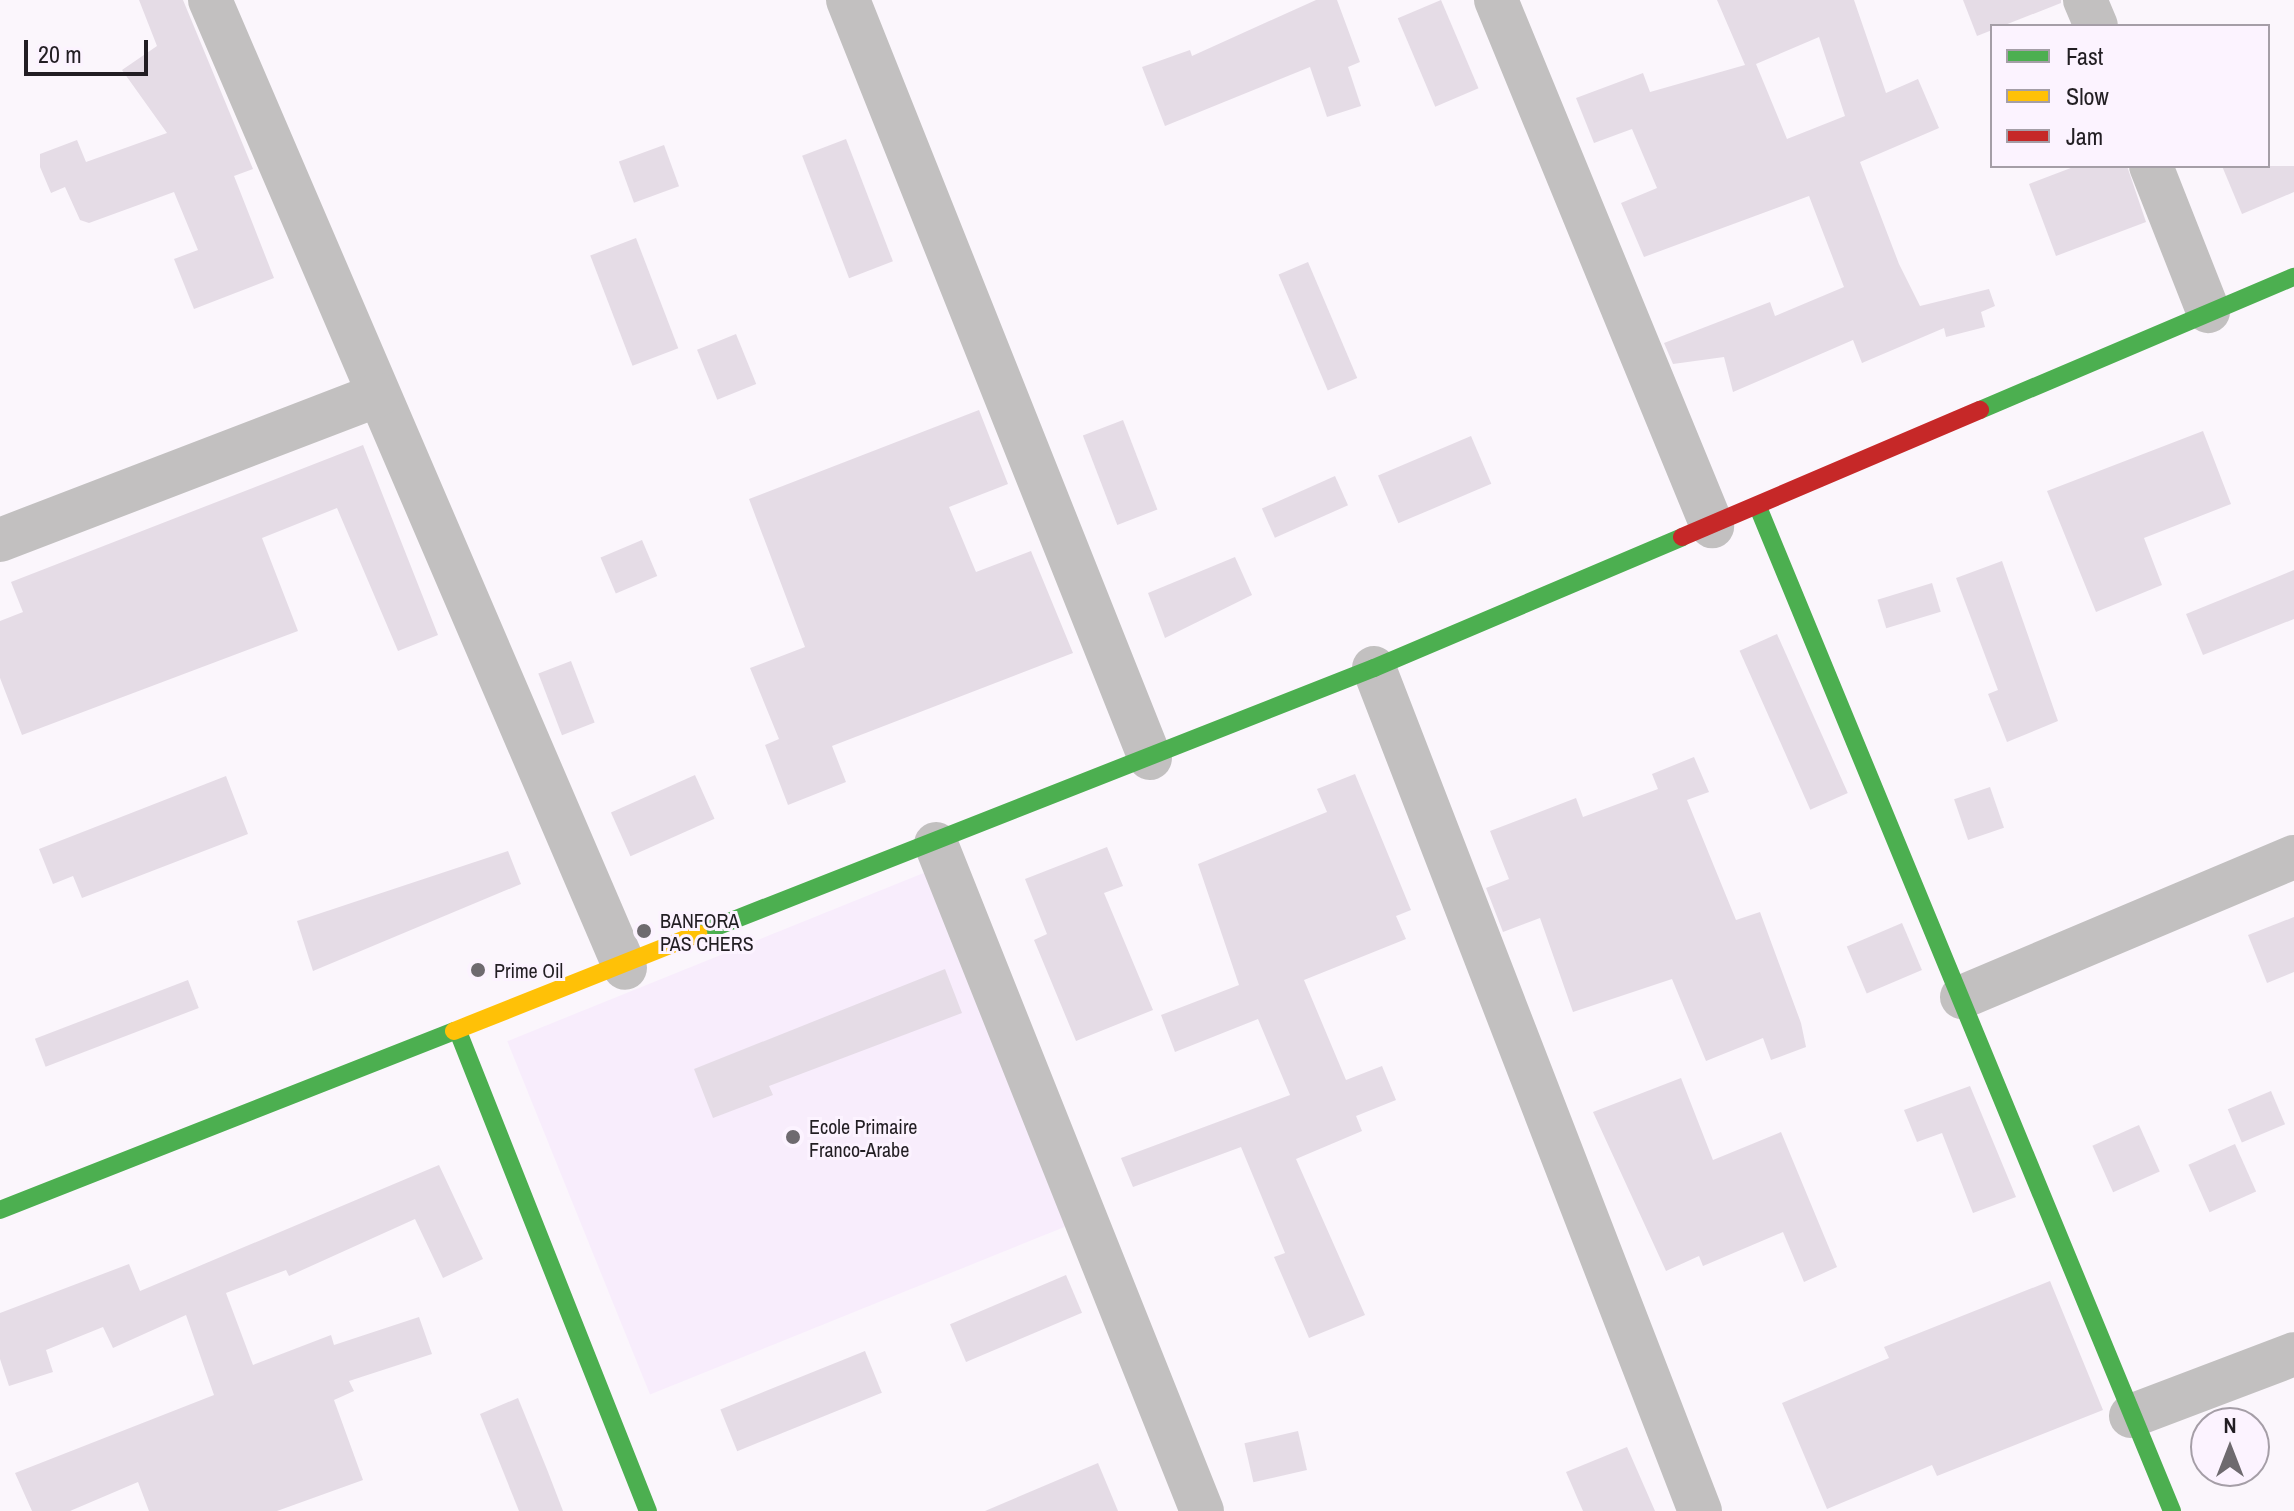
<!DOCTYPE html>
<style>
body{margin:0}
#map{position:relative;width:2294px;height:1511px;overflow:hidden;background:#fbf6fc;font-family:"Archivo Narrow",sans-serif}
div>[style]{position:absolute}
[style*='--x']{left:calc(var(--x)*1px);top:calc(var(--y)*1px);width:calc(var(--w)*1px);rotate:calc(var(--a)*1deg)}
.built>*{inset:0;background:#f8edfc;transform-origin:0 0}
.building>*{inset:0;background:#e5dce6;transform-origin:0 0}
.street>*{height:44px;margin:-22px;padding:0 22px;transform-origin:22px;border-radius:22px;background:#c2c0c0}
.fast>*{height:18px;margin:-9px;padding:0 9px;transform-origin:9px;border-radius:9px;background:#4caf50}
.slow>*{height:18px;margin:-9px;padding:0 9px;transform-origin:9px;border-radius:9px;background:#ffc107}
.jam>*{height:18px;margin:-9px;padding:0 9px;transform-origin:9px;border-radius:9px;background:#c62828}
.dots>*{width:22px;height:22px;translate:-50% -50%;box-sizing:border-box;border:4px solid #fcf3ff;border-radius:50%}
span{translate:-50% -50%;white-space:nowrap;text-align:center;line-height:1.15;-webkit-text-stroke:6px #fcf3ff;paint-order:stroke}
.poi-label{font-size:20px;color:#221e23}
.left{translate:0 -50%;text-align:left}
.legend{position:absolute;left:1990px;top:24px;width:280px;height:144px;box-sizing:border-box;background:#fcf3ff;border:2px solid #a59ea7;margin:0;padding:10px 14px;list-style:none;font-size:24px;color:#221e23}
.legend li{display:flex;align-items:center;gap:16px;height:40px}
.legend b{width:40px;border:2px solid #a59ea7}
.north{position:absolute;left:2190px;top:1407px;width:80px;height:80px;box-sizing:border-box;background:#fcf3ff;border:2px solid #a59ea7;border-radius:50%;rotate:0deg;font-size:22px;font-weight:700;line-height:32px;text-align:center;color:#221e23}
.north::after{content:'';display:block;margin:auto;width:28px;height:36px;background:#6e6a6f;clip-path:polygon(50% 0,100% 100%,50% 72%,0 100%)}
.scale{position:absolute;left:24px;top:40px;width:124px;height:36px;box-sizing:border-box;border:4px solid #221e23;border-top:0;padding-left:10px;font-size:24px;line-height:28px;white-space:nowrap;color:#221e23;-webkit-text-stroke:6px #fcf3ff;paint-order:stroke}
</style>
<div id="map">
<div class="built">
<div style="left:931px;top:870px;width:381px;height:457px;rotate:68deg"></div>
</div>
<div class="building">
<div style="clip-path:polygon(139px 0,183px 0,253px 169px,234px 176px,274px 278px,194px 309px,174px 259px,198px 250px,174px 192px,89px 223px,80px 220px,65px 187px,51px 193px,40px 167px,40px 154px,77px 140px,86px 162px,167px 133px,122px 70px,157px 46px)"></div>
<div style="clip-path:polygon(1316px 0,1337px 0,1360px 62px,1348px 67px,1361px 106px,1327px 117px,1310px 67px,1165px 126px,1142px 67px,1190px 50px,1192px 56px)"></div>
<div style="left:1441px;top:0;width:96px;height:47px;rotate:67deg"></div>
<div style="clip-path:polygon(evenodd,1717px 0,1854px 0,1886px 93px,1918px 79px,1939px 128px,1860px 162px,1899px 264px,1920px 306px,1989px 289px,1995px 306px,1981px 312px,1985px 327px,1946px 337px,1944px 328px,1862px 363px,1853px 340px,1733px 392px,1724px 357px,1673px 364px,1664px 343px,1770px 302px,1775px 316px,1844px 287px,1809px 196px,1644px 257px,1621px 203px,1657px 188px,1632px 129px,1594px 143px,1576px 98px,1643px 73px,1650px 92px,1745px 65px,1717px 0,1819px 37px,1845px 116px,1787px 139px,1756px 64px,1819px 37px)"></div>
<div style="clip-path:polygon(1963px 0,2061px 0,2061px 3px,1977px 36px)"></div>
<div style="left:846px;top:139px;width:131px;height:47px;rotate:69deg"></div>
<div style="left:664px;top:145px;width:44px;height:48px;rotate:70deg"></div>
<div style="clip-path:polygon(2076px 166px,2127px 166px,2146px 222px,2056px 256px,2029px 184px)"></div>
<div style="clip-path:polygon(2222px 166px,2294px 166px,2294px 192px,2242px 214px)"></div>
<div style="left:636px;top:238px;width:118px;height:49px;rotate:69deg"></div>
<div style="left:1308px;top:262px;width:126px;height:32px;rotate:67deg"></div>
<div style="left:736px;top:334px;width:54px;height:42px;rotate:68deg"></div>
<div style="clip-path:polygon(979px 410px,1008px 484px,949px 507px,976px 572px,1031px 551px,1073px 653px,832px 746px,846px 782px,788px 805px,765px 745px,779px 739px,750px 668px,805px 647px,749px 499px)"></div>
<div style="left:1123px;top:420px;width:96px;height:43px;rotate:69deg"></div>
<div style="clip-path:polygon(2203px 431px,2231px 504px,2144px 538px,2162px 585px,2096px 612px,2047px 491px)"></div>
<div style="left:1471px;top:436px;width:52px;height:101px;rotate:67deg"></div>
<div style="clip-path:polygon(363px 445px,438px 635px,398px 651px,337px 508px,262px 538px,298px 631px,22px 735px,0 678px,0 621px,23px 612px,11px 582px)"></div>
<div style="left:1335px;top:476px;width:32px;height:80px;rotate:66deg"></div>
<div style="left:642px;top:540px;width:39px;height:45px;rotate:67deg"></div>
<div style="clip-path:polygon(1235px 557px,1252px 595px,1165px 638px,1148px 593px)"></div>
<div style="clip-path:polygon(2002px 561px,2058px 721px,2007px 742px,1988px 694px,1998px 690px,1956px 578px)"></div>
<div style="clip-path:polygon(2294px 570px,2294px 619px,2203px 655px,2186px 614px)"></div>
<div style="left:1932px;top:583px;width:30px;height:57px;rotate:73deg"></div>
<div style="left:1777px;top:634px;width:174px;height:41px;rotate:66deg"></div>
<div style="left:571px;top:661px;width:66px;height:35px;rotate:69deg"></div>
<div style="clip-path:polygon(1694px 757px,1709px 792px,1687px 800px,1718px 876px,1736px 920px,1760px 912px,1801px 1023px,1806px 1047px,1771px 1060px,1763px 1038px,1706px 1061px,1672px 979px,1573px 1012px,1540px 918px,1503px 932px,1486px 888px,1509px 879px,1490px 831px,1576px 798px,1583px 817px,1658px 789px,1652px 774px)"></div>
<div style="clip-path:polygon(1355px 774px,1411px 910px,1396px 916px,1406px 939px,1304px 980px,1346px 1080px,1382px 1066px,1396px 1100px,1356px 1116px,1362px 1131px,1296px 1159px,1365px 1315px,1309px 1338px,1274px 1257px,1285px 1253px,1241px 1147px,1133px 1187px,1121px 1158px,1290px 1095px,1258px 1019px,1175px 1052px,1161px 1015px,1239px 985px,1198px 864px,1327px 812px,1317px 789px)"></div>
<div style="left:695px;top:775px;width:48px;height:92px;rotate:66deg"></div>
<div style="clip-path:polygon(226px 776px,248px 834px,82px 898px,73px 876px,53px 884px,39px 849px)"></div>
<div style="left:1990px;top:787px;width:43px;height:38px;rotate:71deg"></div>
<div style="clip-path:polygon(1107px 847px,1123px 886px,1104px 893px,1153px 1010px,1076px 1041px,1034px 940px,1047px 934px,1025px 879px)"></div>
<div style="clip-path:polygon(508px 851px,521px 884px,313px 971px,297px 921px)"></div>
<div style="clip-path:polygon(2294px 917px,2294px 972px,2267px 983px,2248px 935px)"></div>
<div style="left:1902px;top:923px;width:51px;height:60px;rotate:67deg"></div>
<div style="clip-path:polygon(945px 969px,962px 1013px,769px 1086px,773px 1095px,713px 1118px,694px 1069px)"></div>
<div style="left:188px;top:980px;width:30px;height:164px;rotate:69deg"></div>
<div style="clip-path:polygon(1681px 1078px,1713px 1160px,1781px 1132px,1837px 1267px,1804px 1282px,1783px 1232px,1703px 1266px,1699px 1256px,1666px 1271px,1593px 1112px)"></div>
<div style="clip-path:polygon(1970px 1086px,2016px 1197px,1973px 1213px,1942px 1133px,1917px 1142px,1904px 1110px)"></div>
<div style="left:2271px;top:1091px;width:36px;height:47px;rotate:67deg"></div>
<div style="left:2139px;top:1125px;width:51px;height:51px;rotate:66deg"></div>
<div style="left:2235px;top:1144px;width:52px;height:51px;rotate:66deg"></div>
<div style="clip-path:polygon(439px 1165px,483px 1259px,443px 1278px,415px 1219px,289px 1276px,286px 1270px,226px 1293px,253px 1365px,331px 1335px,334px 1345px,419px 1317px,432px 1354px,349px 1381px,354px 1391px,334px 1400px,363px 1480px,277px 1511px,149px 1511px,138px 1482px,70px 1511px,32px 1511px,15px 1473px,214px 1395px,186px 1315px,113px 1348px,103px 1327px,46px 1350px,53px 1372px,9px 1386px,0 1359px,0 1313px,129px 1264px,140px 1291px)"></div>
<div style="left:1066px;top:1275px;width:41px;height:126px;rotate:67deg"></div>
<div style="clip-path:polygon(2050px 1281px,2103px 1410px,1937px 1476px,1932px 1465px,1827px 1509px,1782px 1403px,1889px 1358px,1884px 1347px)"></div>
<div style="left:865px;top:1351px;width:45px;height:156px;rotate:68deg"></div>
<div style="clip-path:polygon(518px 1398px,548px 1472px,563px 1511px,519px 1511px,480px 1414px)"></div>
<div style="left:1298px;top:1431px;width:40px;height:55px;rotate:77deg"></div>
<div style="clip-path:polygon(1627px 1447px,1655px 1511px,1583px 1511px,1566px 1472px)"></div>
<div style="clip-path:polygon(1098px 1463px,1118px 1511px,985px 1511px)"></div>
</div>
<div class="street">
<div style="--x:210;--y:0;--w:1053;--a:66.79"></div>
<div style="--x:848;--y:0;--w:816;--a:68.28"></div>
<div style="--x:1496;--y:0;--w:569;--a:67.67"></div>
<div style="--x:2085;--y:0;--w:28;--a:67"></div>
<div style="--x:2151;--y:166;--w:156;--a:68.5"></div>
<div style="--x:0;--y:540;--w:405;--a:-21"></div>
<div style="--x:1374;--y:668;--w:904;--a:68.86"></div>
<div style="--x:936;--y:844;--w:718;--a:68.26"></div>
<div style="--x:1962;--y:997;--w:360;--a:-22.9"></div>
<div style="--x:2131;--y:1416;--w:174;--a:-20.8"></div>
</div>
<div class="fast">
<div style="--x:1980;--y:410;--w:341;--a:-23"></div>
<div style="--x:1758;--y:507;--w:1086;--a:67.59"></div>
<div style="--x:698;--y:934;--w:726;--a:-21.48"></div>
<div style="--x:1374;--y:668;--w:335;--a:-23"></div>
<div style="--x:459;--y:1034;--w:513;--a:68.39"></div>
<div style="--x:0;--y:1210;--w:488;--a:-21.5"></div>
</div>
<div class="slow">
<div style="--x:454;--y:1031;--w:263;--a:-21.7"></div>
</div>
<div class="jam">
<div style="--x:1682;--y:537;--w:324;--a:-23.1"></div>
</div>
<div class="dots">
<div style="left:644px;top:931px;background:#6e6a6f"></div>
<div style="left:478px;top:970px;background:#6e6a6f"></div>
<div style="left:793px;top:1137px;background:#6e6a6f"></div>
</div>
<div class="poi-label">
<span class="left" style="left:660px;top:932px">BANFORA<br>PAS CHERS</span>
<span class="left" style="left:494px;top:970px">Prime Oil</span>
<span class="left" style="left:809px;top:1138px">Ecole Primaire<br>Franco-Arabe</span>
</div>
<ul class="legend">
<li><b style="height:10px;background:#4caf50"></b>Fast</li>
<li><b style="height:10px;background:#ffc107"></b>Slow</li>
<li><b style="height:10px;background:#c62828"></b>Jam</li>
</ul>
<div class="north">N</div>
<div class="scale">20 m</div>
</div>
